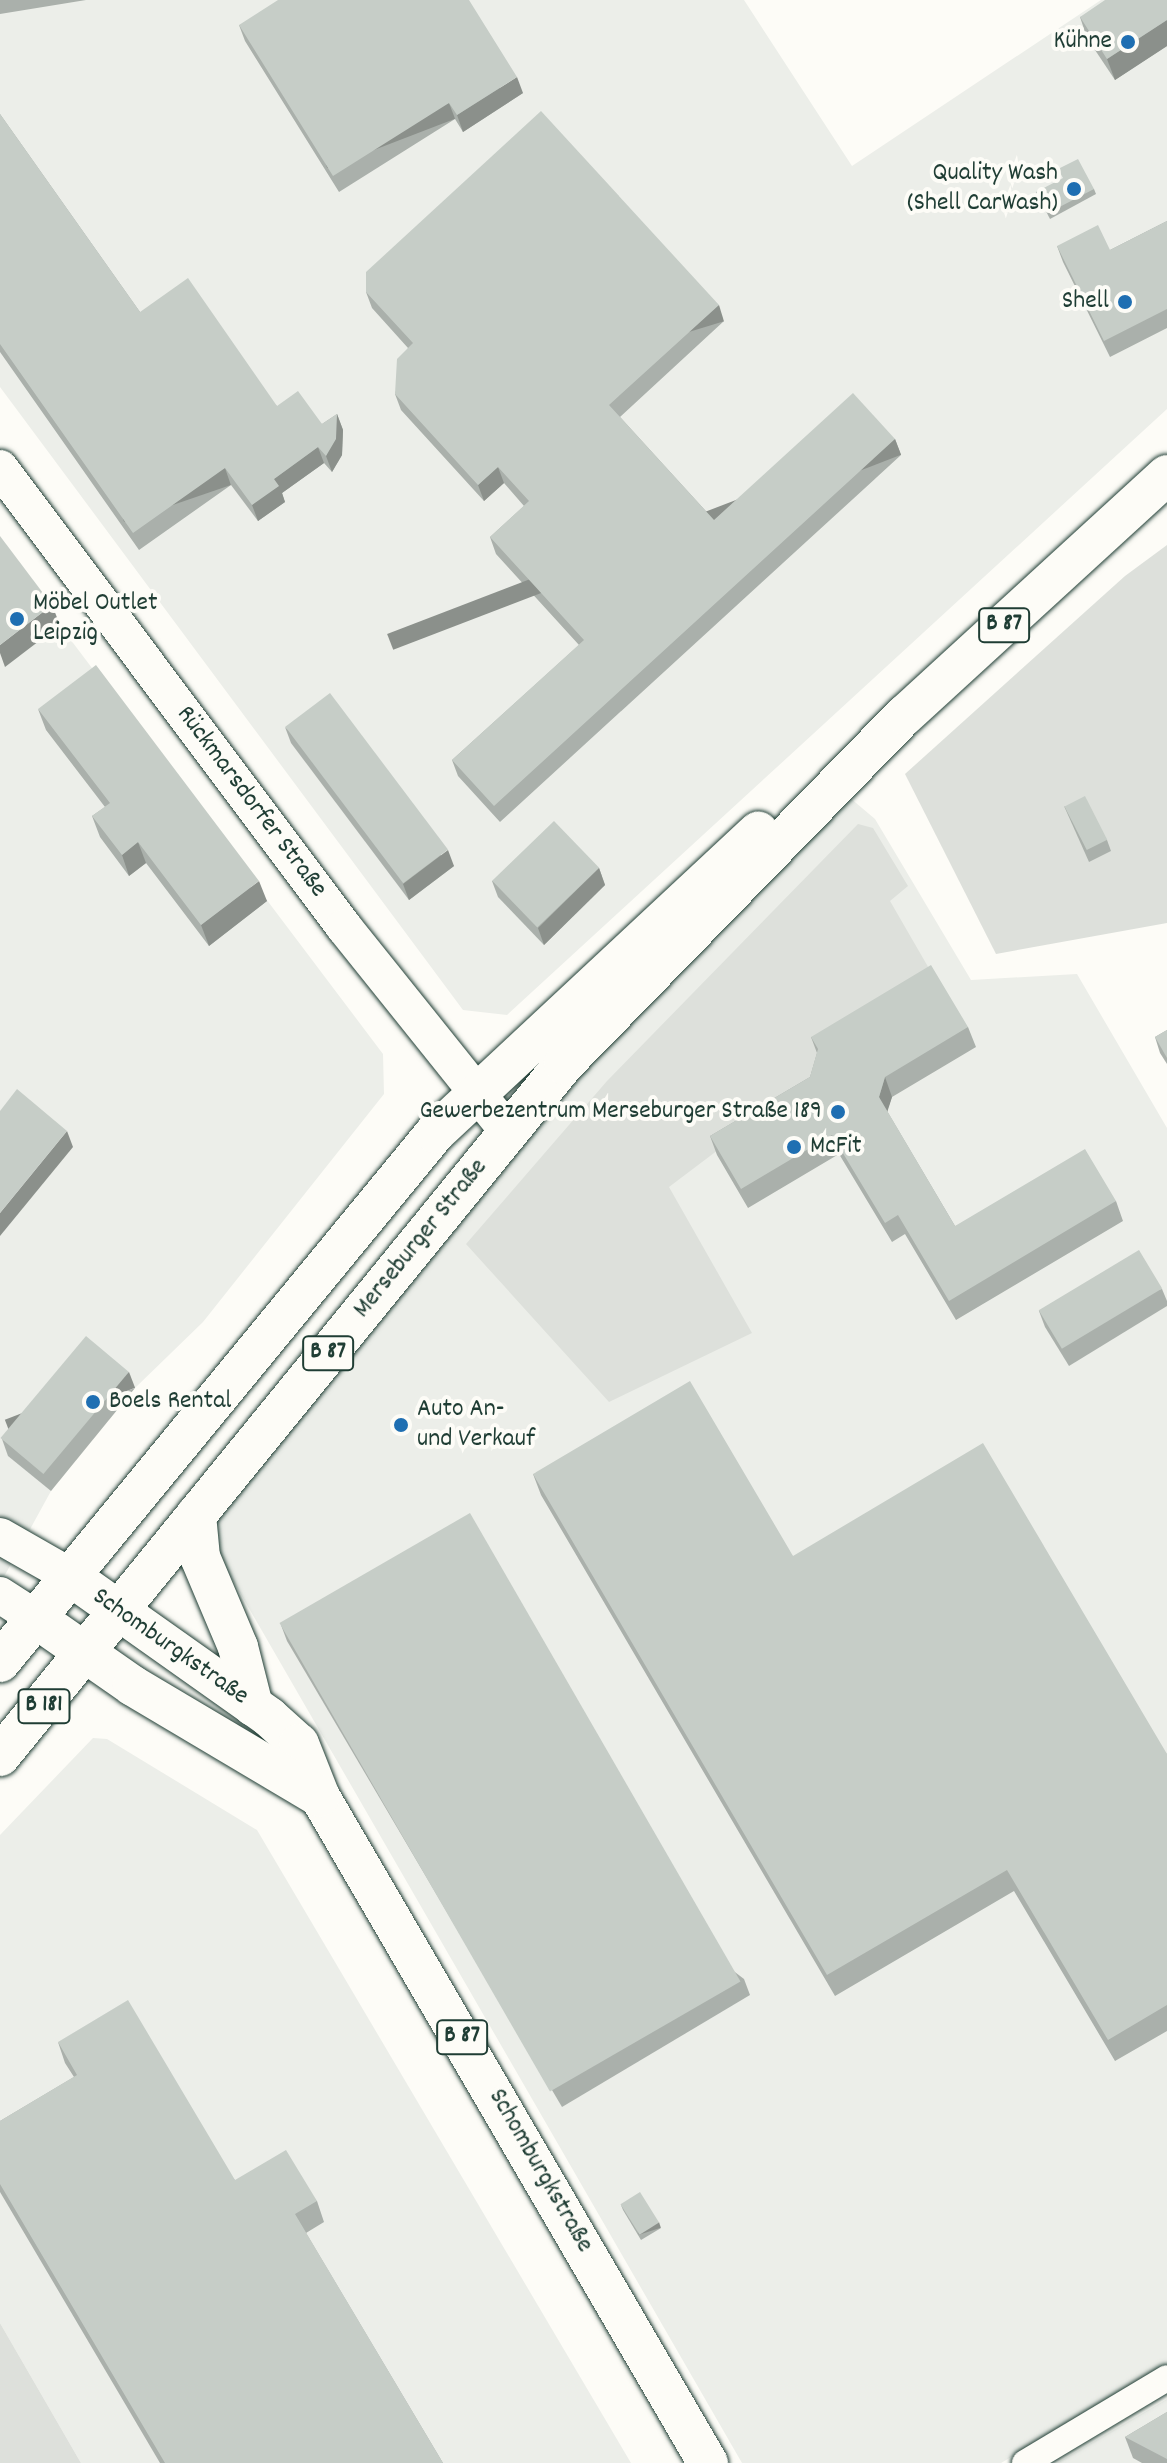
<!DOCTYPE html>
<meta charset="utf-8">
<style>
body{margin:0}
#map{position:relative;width:1167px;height:2463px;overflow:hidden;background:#fdfcf7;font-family:Dekko,sans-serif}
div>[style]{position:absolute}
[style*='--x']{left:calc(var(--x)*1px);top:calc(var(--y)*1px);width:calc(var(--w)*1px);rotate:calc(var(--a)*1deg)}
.built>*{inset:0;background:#eceee9}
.green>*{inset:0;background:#dde0db}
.roads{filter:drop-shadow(0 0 2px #1f3d34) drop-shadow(0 0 2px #1f3d34)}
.minor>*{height:26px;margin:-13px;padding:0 13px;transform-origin:13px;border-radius:13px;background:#fdfcf7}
.secondary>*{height:36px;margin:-18px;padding:0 18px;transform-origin:18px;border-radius:18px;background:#fdfcf7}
.primary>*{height:40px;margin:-20px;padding:0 20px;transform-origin:20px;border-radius:20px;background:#fdfcf7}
.wall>*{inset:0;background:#aab0ab}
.shaded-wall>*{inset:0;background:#8b908b;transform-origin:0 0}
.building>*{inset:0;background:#c6cdc7;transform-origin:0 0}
.dots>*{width:22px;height:22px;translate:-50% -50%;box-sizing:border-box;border:4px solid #fdfcf7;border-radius:50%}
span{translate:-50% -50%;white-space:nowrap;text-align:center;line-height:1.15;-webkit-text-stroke:8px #fdfcf7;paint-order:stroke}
.shield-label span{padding:2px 6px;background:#fdfcf7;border:2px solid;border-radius:6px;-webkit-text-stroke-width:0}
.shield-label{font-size:24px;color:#1f3d34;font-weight:700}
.poi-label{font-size:26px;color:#1f3d34}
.right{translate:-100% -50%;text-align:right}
.left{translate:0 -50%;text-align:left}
.street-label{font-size:26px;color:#1f3d34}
</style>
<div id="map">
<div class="built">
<div style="clip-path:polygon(0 0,744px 0,852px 166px,1101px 0,1167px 0,1167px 409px,507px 1015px,463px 1010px,0 387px)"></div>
<div style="clip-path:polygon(0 546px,383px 1054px,384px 1094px,203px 1322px,135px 1388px,51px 1491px,0 1584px)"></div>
<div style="clip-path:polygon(849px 797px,875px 819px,971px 980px,1077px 974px,1167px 1128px,1167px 2366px,1001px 2463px,742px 2463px,205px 1532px,584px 1063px)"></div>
<div style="clip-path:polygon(93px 1738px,107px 1739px,257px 1830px,631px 2463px,81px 2463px,0 2323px,0 1835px)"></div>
<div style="clip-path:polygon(1167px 2399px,1167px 2463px,1057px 2463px)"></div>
</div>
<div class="green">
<div style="clip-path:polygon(1167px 545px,1167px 923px,996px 954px,905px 774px,1125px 576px)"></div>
<div style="clip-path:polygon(858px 824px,873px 828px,908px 886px,890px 901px,938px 984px,669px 1187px,752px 1333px,609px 1402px,466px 1244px,607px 1081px)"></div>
<div style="clip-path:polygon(0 2323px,81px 2463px,0 2463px)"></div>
</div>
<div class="roads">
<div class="minor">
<div style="--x:1025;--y:2463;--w:165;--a:-30.9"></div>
</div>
<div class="secondary">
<div style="--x:0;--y:468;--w:574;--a:53.15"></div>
<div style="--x:344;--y:927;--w:263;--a:51.3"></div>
<div style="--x:0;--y:1536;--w:81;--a:29.7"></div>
<div style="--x:0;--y:1595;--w:44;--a:33"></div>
</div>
<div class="primary">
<div style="--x:196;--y:1515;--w:42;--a:84.6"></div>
<div style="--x:200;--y:1557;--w:98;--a:67.1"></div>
<div style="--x:238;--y:1647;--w:61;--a:75.7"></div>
<div style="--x:70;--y:1576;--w:244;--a:35.3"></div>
<div style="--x:269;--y:1717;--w:40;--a:42"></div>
<div style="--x:299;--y:1744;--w:57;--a:68.4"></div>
<div style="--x:320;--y:1797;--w:771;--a:59.78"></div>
<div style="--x:37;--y:1619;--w:117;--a:34.9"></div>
<div style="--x:133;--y:1686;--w:217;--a:30.7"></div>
<div style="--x:0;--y:1662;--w:685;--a:-50.57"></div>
<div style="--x:435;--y:1133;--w:442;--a:-43"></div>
<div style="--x:0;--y:1756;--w:893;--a:-50.82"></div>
<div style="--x:564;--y:1064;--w:488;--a:-45.7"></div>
<div style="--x:905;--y:715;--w:355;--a:-42.5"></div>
</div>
</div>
<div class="wall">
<div style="clip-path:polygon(0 0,86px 0,0 14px)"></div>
<div style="clip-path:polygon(1167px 0,1167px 46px,1115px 80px,1087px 38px,1080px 17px)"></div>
<div style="clip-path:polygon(239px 25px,523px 93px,463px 132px,455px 119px,339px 192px,245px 41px)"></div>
<div style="clip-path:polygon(0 114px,140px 312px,277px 406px,322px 424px,337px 414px,343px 430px,342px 455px,332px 472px,324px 463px,282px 493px,285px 502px,258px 521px,231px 485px,139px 550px,0 352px)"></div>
<div style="clip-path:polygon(1094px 189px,1096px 194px,1050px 219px,1036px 192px)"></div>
<div style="clip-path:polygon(1167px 221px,1167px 328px,1110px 357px,1063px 262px,1057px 246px,1110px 250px)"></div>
<div style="clip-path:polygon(366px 292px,724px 321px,620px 417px,714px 520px,895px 439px,901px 455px,500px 822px,458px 776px,452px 760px,579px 645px,496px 554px,490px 537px,524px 506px,504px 483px,484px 501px,401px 410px,395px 394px,408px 348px,372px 308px)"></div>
<div style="clip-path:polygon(38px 709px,267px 901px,209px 946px,146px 863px,129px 876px,100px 837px,92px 816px,105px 807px,46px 730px)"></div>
<div style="clip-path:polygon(285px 727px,454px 866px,409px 900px,291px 743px)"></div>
<div style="clip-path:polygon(1064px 806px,1107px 840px,1111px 851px,1089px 862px)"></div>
<div style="clip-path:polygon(599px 868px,605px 885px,544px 945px,498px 897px,492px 881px)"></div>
<div style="clip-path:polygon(968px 1027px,976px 1047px,892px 1097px,887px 1111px,955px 1226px,1116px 1201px,1123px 1221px,956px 1320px,905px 1234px,892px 1242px,839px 1154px,748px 1208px,717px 1155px,710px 1136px,810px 1077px,817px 1053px,811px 1037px)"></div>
<div style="clip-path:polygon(1167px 1030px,1167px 1064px,1160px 1053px,1155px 1037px)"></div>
<div style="clip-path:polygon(1162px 1289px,1167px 1301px,1167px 1306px,1069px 1366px,1045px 1327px,1039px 1311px)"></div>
<div style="clip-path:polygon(135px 1388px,51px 1491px,8px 1456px,2px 1439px)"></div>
<div style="clip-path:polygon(533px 1474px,793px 1556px,1167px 1754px,1167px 2031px,1115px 2061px,1014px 1891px,835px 1996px,541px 1495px)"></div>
<div style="clip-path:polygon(281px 1625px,744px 1979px,750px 1995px,562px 2107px,287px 1641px)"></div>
<div style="clip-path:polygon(58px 2042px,235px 2180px,317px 2201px,324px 2222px,306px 2233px,443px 2463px,160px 2463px,0 2192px,0 2121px,74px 2077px,65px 2063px)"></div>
<div style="clip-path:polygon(621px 2205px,661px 2228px,641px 2240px,623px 2210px)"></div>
<div style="clip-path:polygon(1167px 2412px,1167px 2463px,1142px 2463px,1133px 2458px,1125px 2437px)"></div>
</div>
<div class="shaded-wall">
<div style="clip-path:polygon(1167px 20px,1167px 46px,1115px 80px,1107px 59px)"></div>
<div style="clip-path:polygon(517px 77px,523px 93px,463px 132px,457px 115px)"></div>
<div style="left:449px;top:103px;width:17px;height:137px;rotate:69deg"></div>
<div style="left:719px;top:305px;width:17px;height:149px;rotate:73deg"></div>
<div style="clip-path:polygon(337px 414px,343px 430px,342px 455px,332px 472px,326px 456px)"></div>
<div style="left:895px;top:439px;width:17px;height:544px;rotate:69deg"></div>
<div style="clip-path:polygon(318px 447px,324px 463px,282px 493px,285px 502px,258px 521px,252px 505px,274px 479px)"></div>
<div style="clip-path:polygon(498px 467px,504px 483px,484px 501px,478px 485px)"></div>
<div style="left:225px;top:468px;width:18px;height:113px;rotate:71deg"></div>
<div style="clip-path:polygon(52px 605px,60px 625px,5px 667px,0 653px,0 645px)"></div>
<div style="clip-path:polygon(138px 842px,146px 863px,129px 876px,122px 855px)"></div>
<div style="clip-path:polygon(448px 850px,454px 866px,409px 900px,403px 884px)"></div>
<div style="clip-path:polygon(599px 868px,605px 885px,544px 945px,538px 928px)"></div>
<div style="clip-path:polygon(259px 881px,267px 901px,209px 946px,201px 925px)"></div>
<div style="clip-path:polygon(885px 1077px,892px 1097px,886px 1116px,879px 1097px)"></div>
<div style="clip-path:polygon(67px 1131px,73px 1147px,0 1236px,0 1213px)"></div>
<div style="left:129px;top:1372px;width:17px;height:133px;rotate:69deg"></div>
<div style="left:659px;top:2222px;width:6px;height:23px;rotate:72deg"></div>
</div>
<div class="building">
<div style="clip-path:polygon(278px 0,469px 0,517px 77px,457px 115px,449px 103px,333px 176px,239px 25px)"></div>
<div style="clip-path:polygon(1105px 0,1167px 0,1167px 20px,1107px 59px,1080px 17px)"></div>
<div style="clip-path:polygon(541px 111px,719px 305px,609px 405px,714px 520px,853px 393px,895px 439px,494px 806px,452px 760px,584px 640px,490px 537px,529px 501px,498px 467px,478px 485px,395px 394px,397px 359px,413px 343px,366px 292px,366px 272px)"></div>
<div style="clip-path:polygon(0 114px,140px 312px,188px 278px,277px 406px,298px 391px,322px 424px,337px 414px,336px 439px,326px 456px,318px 447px,274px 479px,279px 486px,252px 505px,225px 468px,133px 533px,0 344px)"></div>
<div style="clip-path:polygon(1078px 159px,1094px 189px,1048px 213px,1036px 192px,1063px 178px,1058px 169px)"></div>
<div style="clip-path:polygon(1167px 221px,1167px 309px,1104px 341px,1057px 246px,1098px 225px,1110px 250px)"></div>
<div style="clip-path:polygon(0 536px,52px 605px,0 645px)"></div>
<div style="clip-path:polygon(96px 665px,259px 881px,201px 925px,138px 842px,122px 855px,92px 816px,110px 803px,38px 709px)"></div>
<div style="left:330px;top:693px;width:196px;height:56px;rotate:53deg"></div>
<div style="left:1085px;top:796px;width:49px;height:23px;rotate:63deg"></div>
<div style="left:554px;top:821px;width:65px;height:86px;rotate:46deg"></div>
<div style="clip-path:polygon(931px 965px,968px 1027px,885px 1077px,879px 1097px,955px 1226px,1085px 1149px,1116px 1201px,949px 1301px,898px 1215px,885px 1223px,832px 1135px,741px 1189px,710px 1136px,810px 1077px,818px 1049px,811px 1037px)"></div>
<div style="clip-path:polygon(1167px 1030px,1167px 1058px,1155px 1037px)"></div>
<div style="clip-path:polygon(17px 1089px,67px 1131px,0 1213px,0 1111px)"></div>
<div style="left:1139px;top:1250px;width:45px;height:117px;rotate:59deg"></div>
<div style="left:86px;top:1336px;width:56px;height:133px;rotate:40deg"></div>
<div style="clip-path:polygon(690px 1381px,793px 1556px,983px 1443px,1167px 1754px,1167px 2005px,1108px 2040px,1007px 1870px,827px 1975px,533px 1474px)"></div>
<div style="left:470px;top:1513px;width:541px;height:220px;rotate:60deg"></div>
<div style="clip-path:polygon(128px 2000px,235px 2180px,286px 2150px,317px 2201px,295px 2214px,443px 2463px,165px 2463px,0 2184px,0 2121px,77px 2075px,58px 2042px)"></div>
<div style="left:640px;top:2192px;width:36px;height:23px;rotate:58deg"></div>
<div style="clip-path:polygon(1167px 2412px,1167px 2459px,1125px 2437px)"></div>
</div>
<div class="dots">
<div style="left:1128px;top:42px;background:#1f6fb2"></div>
<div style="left:1074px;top:189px;background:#1f6fb2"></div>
<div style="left:1125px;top:302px;background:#1f6fb2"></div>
<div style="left:17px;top:619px;background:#1f6fb2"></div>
<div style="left:838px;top:1112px;background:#1f6fb2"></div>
<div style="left:794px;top:1147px;background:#1f6fb2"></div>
<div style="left:93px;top:1402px;background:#1f6fb2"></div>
<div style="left:401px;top:1425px;background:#1f6fb2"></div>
</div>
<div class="shield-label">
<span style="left:1004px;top:625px">B 87</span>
<span style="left:328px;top:1353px">B 87</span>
<span style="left:44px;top:1706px">B 181</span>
<span style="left:462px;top:2037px">B 87</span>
</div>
<div class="poi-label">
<span class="right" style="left:1112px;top:42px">Kühne</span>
<span class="right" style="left:1058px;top:189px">Quality Wash<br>(Shell CarWash)</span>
<span class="right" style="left:1109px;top:302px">Shell</span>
<span class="left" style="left:33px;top:619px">Möbel Outlet<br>Leipzig</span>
<span class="right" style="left:822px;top:1112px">Gewerbezentrum Merseburger Straße 189</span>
<span class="left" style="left:810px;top:1147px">McFit</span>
<span class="left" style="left:109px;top:1402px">Boels Rental</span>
<span class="left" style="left:417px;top:1425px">Auto An-<br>und Verkauf</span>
</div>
<div class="street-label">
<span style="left:251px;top:802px;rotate:53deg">Rückmarsdorfer Straße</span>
<span style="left:421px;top:1239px;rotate:-51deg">Merseburger Straße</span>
<span style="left:170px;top:1647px;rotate:35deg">Schomburgkstraße</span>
<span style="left:540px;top:2171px;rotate:60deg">Schomburgkstraße</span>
</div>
</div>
